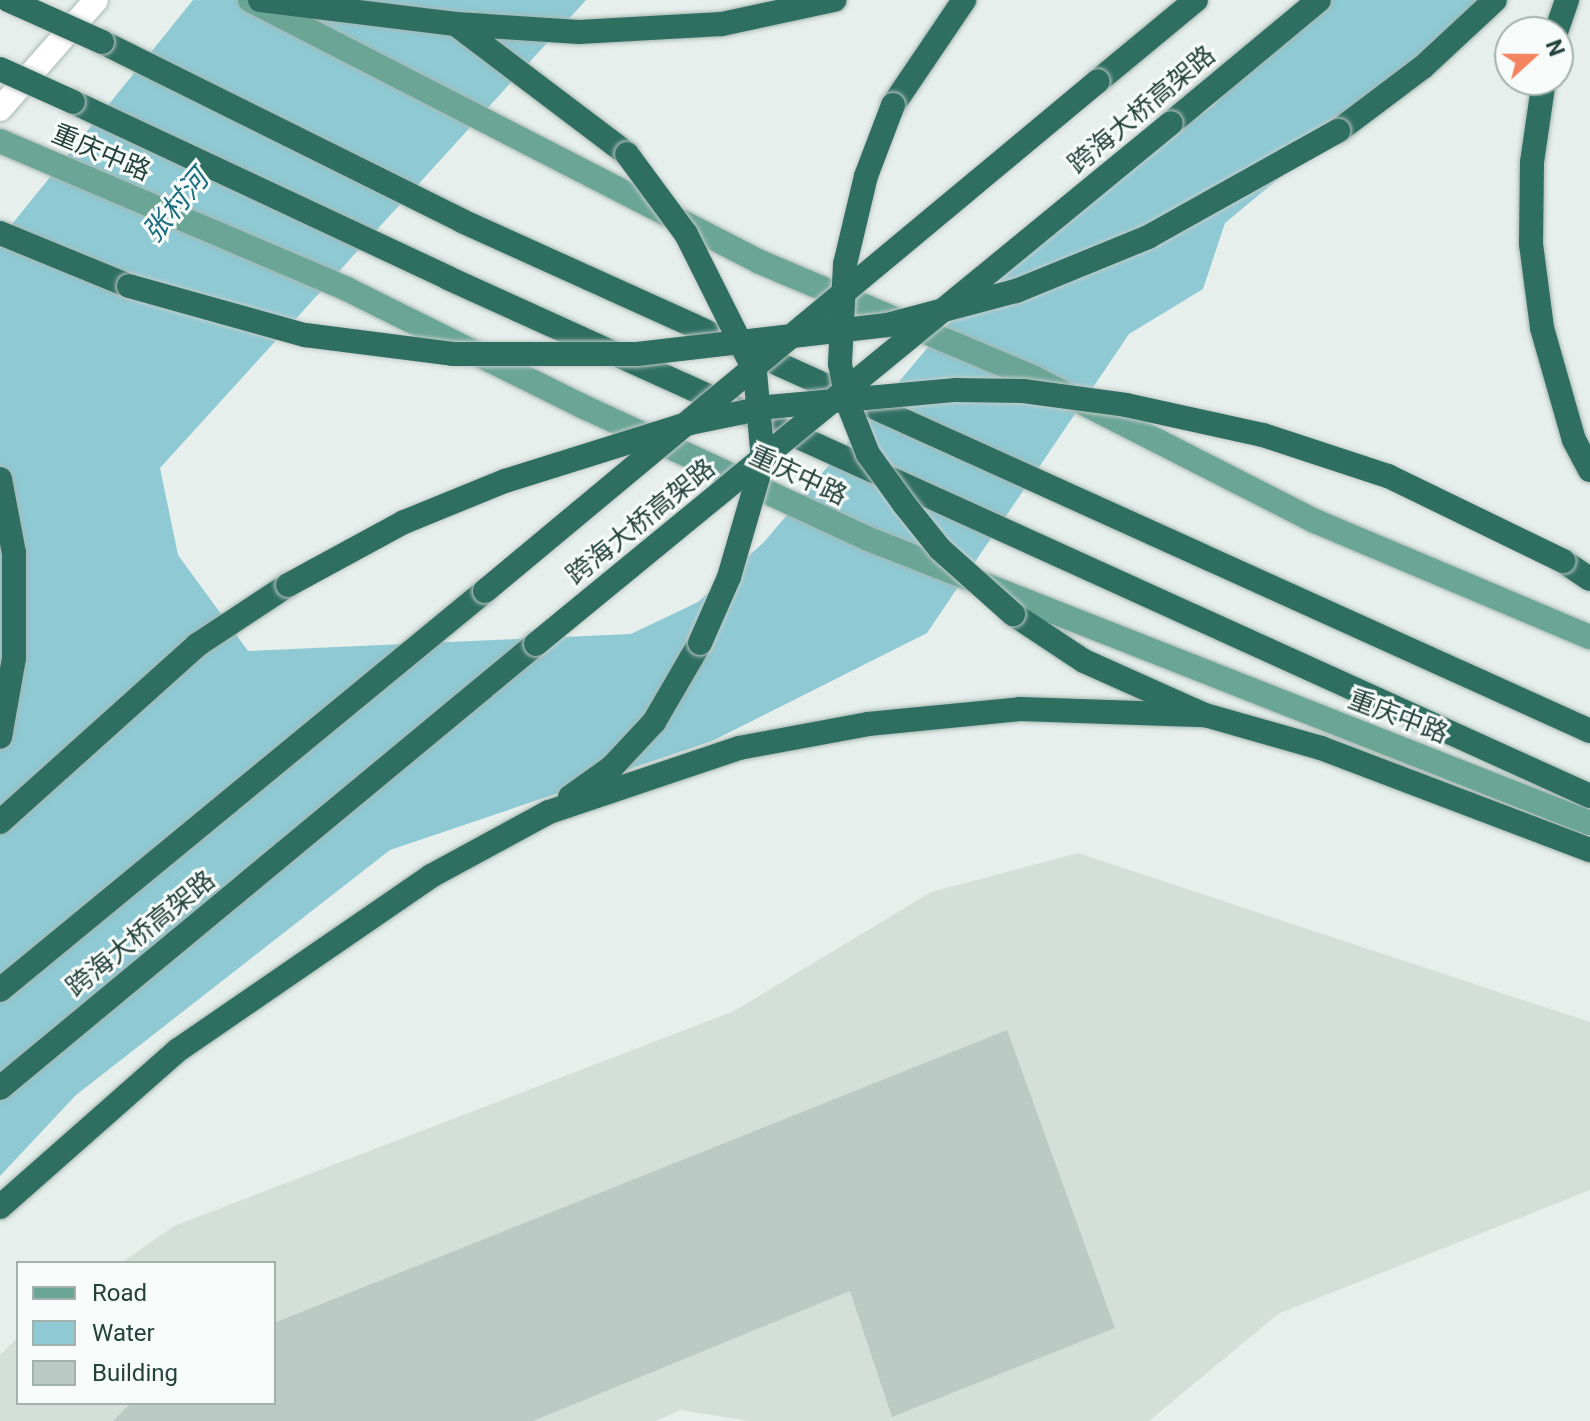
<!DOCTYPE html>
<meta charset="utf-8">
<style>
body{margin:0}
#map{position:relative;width:1590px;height:1421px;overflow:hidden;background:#e6efeb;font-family:Roboto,"Noto Sans SC",sans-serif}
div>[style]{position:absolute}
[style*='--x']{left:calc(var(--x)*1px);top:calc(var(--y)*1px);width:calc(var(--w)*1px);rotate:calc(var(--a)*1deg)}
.built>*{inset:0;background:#d4dfda}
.water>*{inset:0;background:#8ec9d4}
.building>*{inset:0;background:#bbcac4}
.roads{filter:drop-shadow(0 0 2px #a8b8b2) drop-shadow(0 0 2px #a8b8b2)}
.street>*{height:24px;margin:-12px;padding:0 12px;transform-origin:12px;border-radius:12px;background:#fff}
.primary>*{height:24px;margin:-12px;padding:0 12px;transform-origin:12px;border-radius:12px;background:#6aa596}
.highway>*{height:24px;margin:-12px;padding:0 12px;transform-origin:12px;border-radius:12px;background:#2f6f62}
.bridges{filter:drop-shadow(0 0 2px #c2cac8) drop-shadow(0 0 2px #c2cac8)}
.highway-bridge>*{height:24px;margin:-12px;padding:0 12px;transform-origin:12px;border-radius:12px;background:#2f6f62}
span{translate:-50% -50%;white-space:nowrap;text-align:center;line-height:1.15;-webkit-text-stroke:6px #f7fbf9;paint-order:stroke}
.street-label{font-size:26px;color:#24423a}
.water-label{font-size:28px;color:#1c6f80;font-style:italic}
.legend{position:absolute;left:16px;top:1261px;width:260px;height:144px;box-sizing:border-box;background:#f7fbf9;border:2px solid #a3b1ad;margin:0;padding:10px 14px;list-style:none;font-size:24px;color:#24423a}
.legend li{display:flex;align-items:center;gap:16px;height:40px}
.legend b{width:40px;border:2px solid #a3b1ad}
.north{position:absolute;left:1494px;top:16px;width:80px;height:80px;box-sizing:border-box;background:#f7fbf9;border:2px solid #a3b1ad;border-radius:50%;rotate:69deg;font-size:22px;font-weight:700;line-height:32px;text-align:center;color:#24423a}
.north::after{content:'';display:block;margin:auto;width:28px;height:36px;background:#f4845f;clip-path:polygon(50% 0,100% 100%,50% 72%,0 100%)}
</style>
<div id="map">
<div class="built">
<div style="clip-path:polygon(1078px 853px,1590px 1022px,1590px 1190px,1278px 1314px,1149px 1421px,749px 1421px,680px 1410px,656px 1421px,0 1421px,0 1355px,18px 1337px,18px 1403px,274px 1403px,274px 1263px,121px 1263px,174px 1226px,734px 1011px,931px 892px)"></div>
</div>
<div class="water">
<div style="clip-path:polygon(193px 0,586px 0,160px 468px,178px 555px,248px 651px,631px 634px,698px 602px,765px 541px,1019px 239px,1212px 107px,1318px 0,1494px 0,1225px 223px,1203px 289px,1129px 334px,927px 633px,712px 741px,390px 850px,76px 1095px,0 1176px,0 239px)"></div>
</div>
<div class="building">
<div style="clip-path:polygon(1007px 1030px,1115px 1328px,892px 1417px,850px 1291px,533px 1421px,113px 1421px,131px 1403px,274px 1403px,274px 1323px)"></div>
</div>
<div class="roads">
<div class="street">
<div style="--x:0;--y:109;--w:145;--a:-48.6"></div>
</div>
<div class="primary">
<div style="--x:250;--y:0;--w:573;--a:27.19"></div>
<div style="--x:760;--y:262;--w:298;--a:22.9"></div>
<div style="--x:1034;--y:378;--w:315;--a:27"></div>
<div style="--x:1315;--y:521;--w:298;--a:22.9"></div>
<div style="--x:0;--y:141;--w:377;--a:23.1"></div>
<div style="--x:347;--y:289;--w:265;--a:26.5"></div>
<div style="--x:584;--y:407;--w:311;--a:24.9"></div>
<div style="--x:866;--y:538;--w:778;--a:21.49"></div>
</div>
<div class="highway">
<div style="--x:260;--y:0;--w:197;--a:7"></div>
<div style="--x:456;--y:24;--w:123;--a:3.7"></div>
<div style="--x:579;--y:32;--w:143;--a:-3.2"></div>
<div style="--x:722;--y:24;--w:115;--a:-12.1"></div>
<div style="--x:458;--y:26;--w:212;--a:37.1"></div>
<div style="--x:1556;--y:32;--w:34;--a:-71"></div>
<div style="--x:102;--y:42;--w:402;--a:26.4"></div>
<div style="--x:462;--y:221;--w:1238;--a:24.33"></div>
<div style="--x:1544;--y:80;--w:83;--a:98.3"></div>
<div style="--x:1532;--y:162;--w:82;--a:90.7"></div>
<div style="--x:1531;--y:244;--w:85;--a:82.5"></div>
<div style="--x:1542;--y:328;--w:116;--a:74.1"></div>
<div style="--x:1574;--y:440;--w:34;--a:62"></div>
<div style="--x:1098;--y:81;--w:127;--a:-39.6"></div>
<div style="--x:73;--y:102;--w:414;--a:25.1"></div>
<div style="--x:448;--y:278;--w:1254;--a:24.4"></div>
<div style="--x:893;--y:105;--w:127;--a:-55.9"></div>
<div style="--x:1171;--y:123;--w:192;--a:-39.7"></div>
<div style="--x:1338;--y:131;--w:106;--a:-37"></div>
<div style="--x:1423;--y:67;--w:98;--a:-42.9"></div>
<div style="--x:0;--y:233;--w:139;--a:22.3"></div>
<div style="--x:0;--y:479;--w:75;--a:79.3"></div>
<div style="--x:14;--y:553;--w:105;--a:90"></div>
<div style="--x:14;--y:658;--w:80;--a:100"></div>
<div style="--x:1563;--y:561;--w:32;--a:34"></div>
<div style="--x:1013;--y:614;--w:85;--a:33.5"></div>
<div style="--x:1084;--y:661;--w:133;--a:24.1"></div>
<div style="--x:1205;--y:715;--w:121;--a:15.9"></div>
<div style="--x:1321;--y:748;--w:288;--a:20.8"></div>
<div style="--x:570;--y:797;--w:52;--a:-35.5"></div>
<div style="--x:612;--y:767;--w:62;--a:-47"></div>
<div style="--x:654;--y:722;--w:91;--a:-59.8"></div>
<div style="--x:0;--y:822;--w:265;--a:-41.9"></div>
<div style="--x:197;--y:645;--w:109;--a:-33.4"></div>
<div style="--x:0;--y:990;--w:628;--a:-39.44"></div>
<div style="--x:0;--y:1088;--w:696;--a:-39.64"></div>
<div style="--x:0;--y:1207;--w:237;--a:-41.4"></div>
<div style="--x:178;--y:1050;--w:307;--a:-34.5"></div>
<div style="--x:431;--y:876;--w:134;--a:-28.5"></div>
<div style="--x:549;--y:812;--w:200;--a:-18.6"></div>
<div style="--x:739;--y:748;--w:131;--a:-10.5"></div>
<div style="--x:868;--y:724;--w:153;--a:-5.6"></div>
<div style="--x:1020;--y:709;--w:185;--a:1.9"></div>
</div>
</div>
<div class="bridges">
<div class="highway-bridge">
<div style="--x:8;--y:0;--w:103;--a:24.1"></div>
<div style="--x:0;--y:69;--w:80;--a:24.3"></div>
<div style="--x:893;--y:105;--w:76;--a:110.8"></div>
<div style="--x:866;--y:176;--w:90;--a:103.4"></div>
<div style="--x:845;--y:264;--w:100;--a:92.9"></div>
<div style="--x:840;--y:364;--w:38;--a:79"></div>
<div style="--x:847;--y:401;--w:57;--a:68.4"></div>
<div style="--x:868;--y:454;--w:62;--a:54.2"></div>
<div style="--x:904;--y:504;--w:58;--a:51.3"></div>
<div style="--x:940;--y:549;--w:98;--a:41.7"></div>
<div style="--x:627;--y:154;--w:99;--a:53.6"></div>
<div style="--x:686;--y:234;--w:154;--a:63.4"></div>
<div style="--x:755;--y:372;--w:88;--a:84.8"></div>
<div style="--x:763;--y:460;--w:122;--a:106.2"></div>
<div style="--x:729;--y:577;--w:72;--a:113.7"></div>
<div style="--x:129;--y:286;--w:183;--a:15.6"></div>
<div style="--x:305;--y:335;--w:149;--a:7.3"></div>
<div style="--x:453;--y:354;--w:184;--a:0"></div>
<div style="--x:637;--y:354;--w:252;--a:-6.6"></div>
<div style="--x:887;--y:325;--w:133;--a:-14.8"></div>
<div style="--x:1016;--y:291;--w:143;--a:-22.2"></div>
<div style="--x:1148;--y:237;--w:218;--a:-29.2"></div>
<div style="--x:288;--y:585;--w:132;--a:-28.5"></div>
<div style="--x:404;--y:522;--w:109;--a:-22.1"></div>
<div style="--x:505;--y:481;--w:194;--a:-17.4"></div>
<div style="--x:690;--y:423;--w:80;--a:-11.6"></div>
<div style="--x:768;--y:407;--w:189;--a:-5.2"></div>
<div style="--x:956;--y:390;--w:67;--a:0.9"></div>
<div style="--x:1023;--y:391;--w:104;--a:7.7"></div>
<div style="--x:1126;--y:405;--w:140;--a:12.4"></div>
<div style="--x:1263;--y:435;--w:132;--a:18.2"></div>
<div style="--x:1388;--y:476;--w:195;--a:25.9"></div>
<div style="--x:485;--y:591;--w:797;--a:-39.76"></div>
<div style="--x:536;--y:644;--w:821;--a:-39.37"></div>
</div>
</div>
<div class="street-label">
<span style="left:1142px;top:110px;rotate:-40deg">跨海大桥高架路</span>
<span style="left:101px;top:153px;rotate:23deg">重庆中路</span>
<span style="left:798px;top:476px;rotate:25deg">重庆中路</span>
<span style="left:641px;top:522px;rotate:-39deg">跨海大桥高架路</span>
<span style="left:1398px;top:717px;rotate:21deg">重庆中路</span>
<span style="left:141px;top:934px;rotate:-39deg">跨海大桥高架路</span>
</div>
<div class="water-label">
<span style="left:176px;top:206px;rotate:-50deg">张村河</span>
</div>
<ul class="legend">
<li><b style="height:10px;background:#6aa596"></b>Road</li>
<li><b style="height:22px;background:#8ec9d4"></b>Water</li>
<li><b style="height:22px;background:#bbcac4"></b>Building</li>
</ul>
<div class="north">N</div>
</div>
